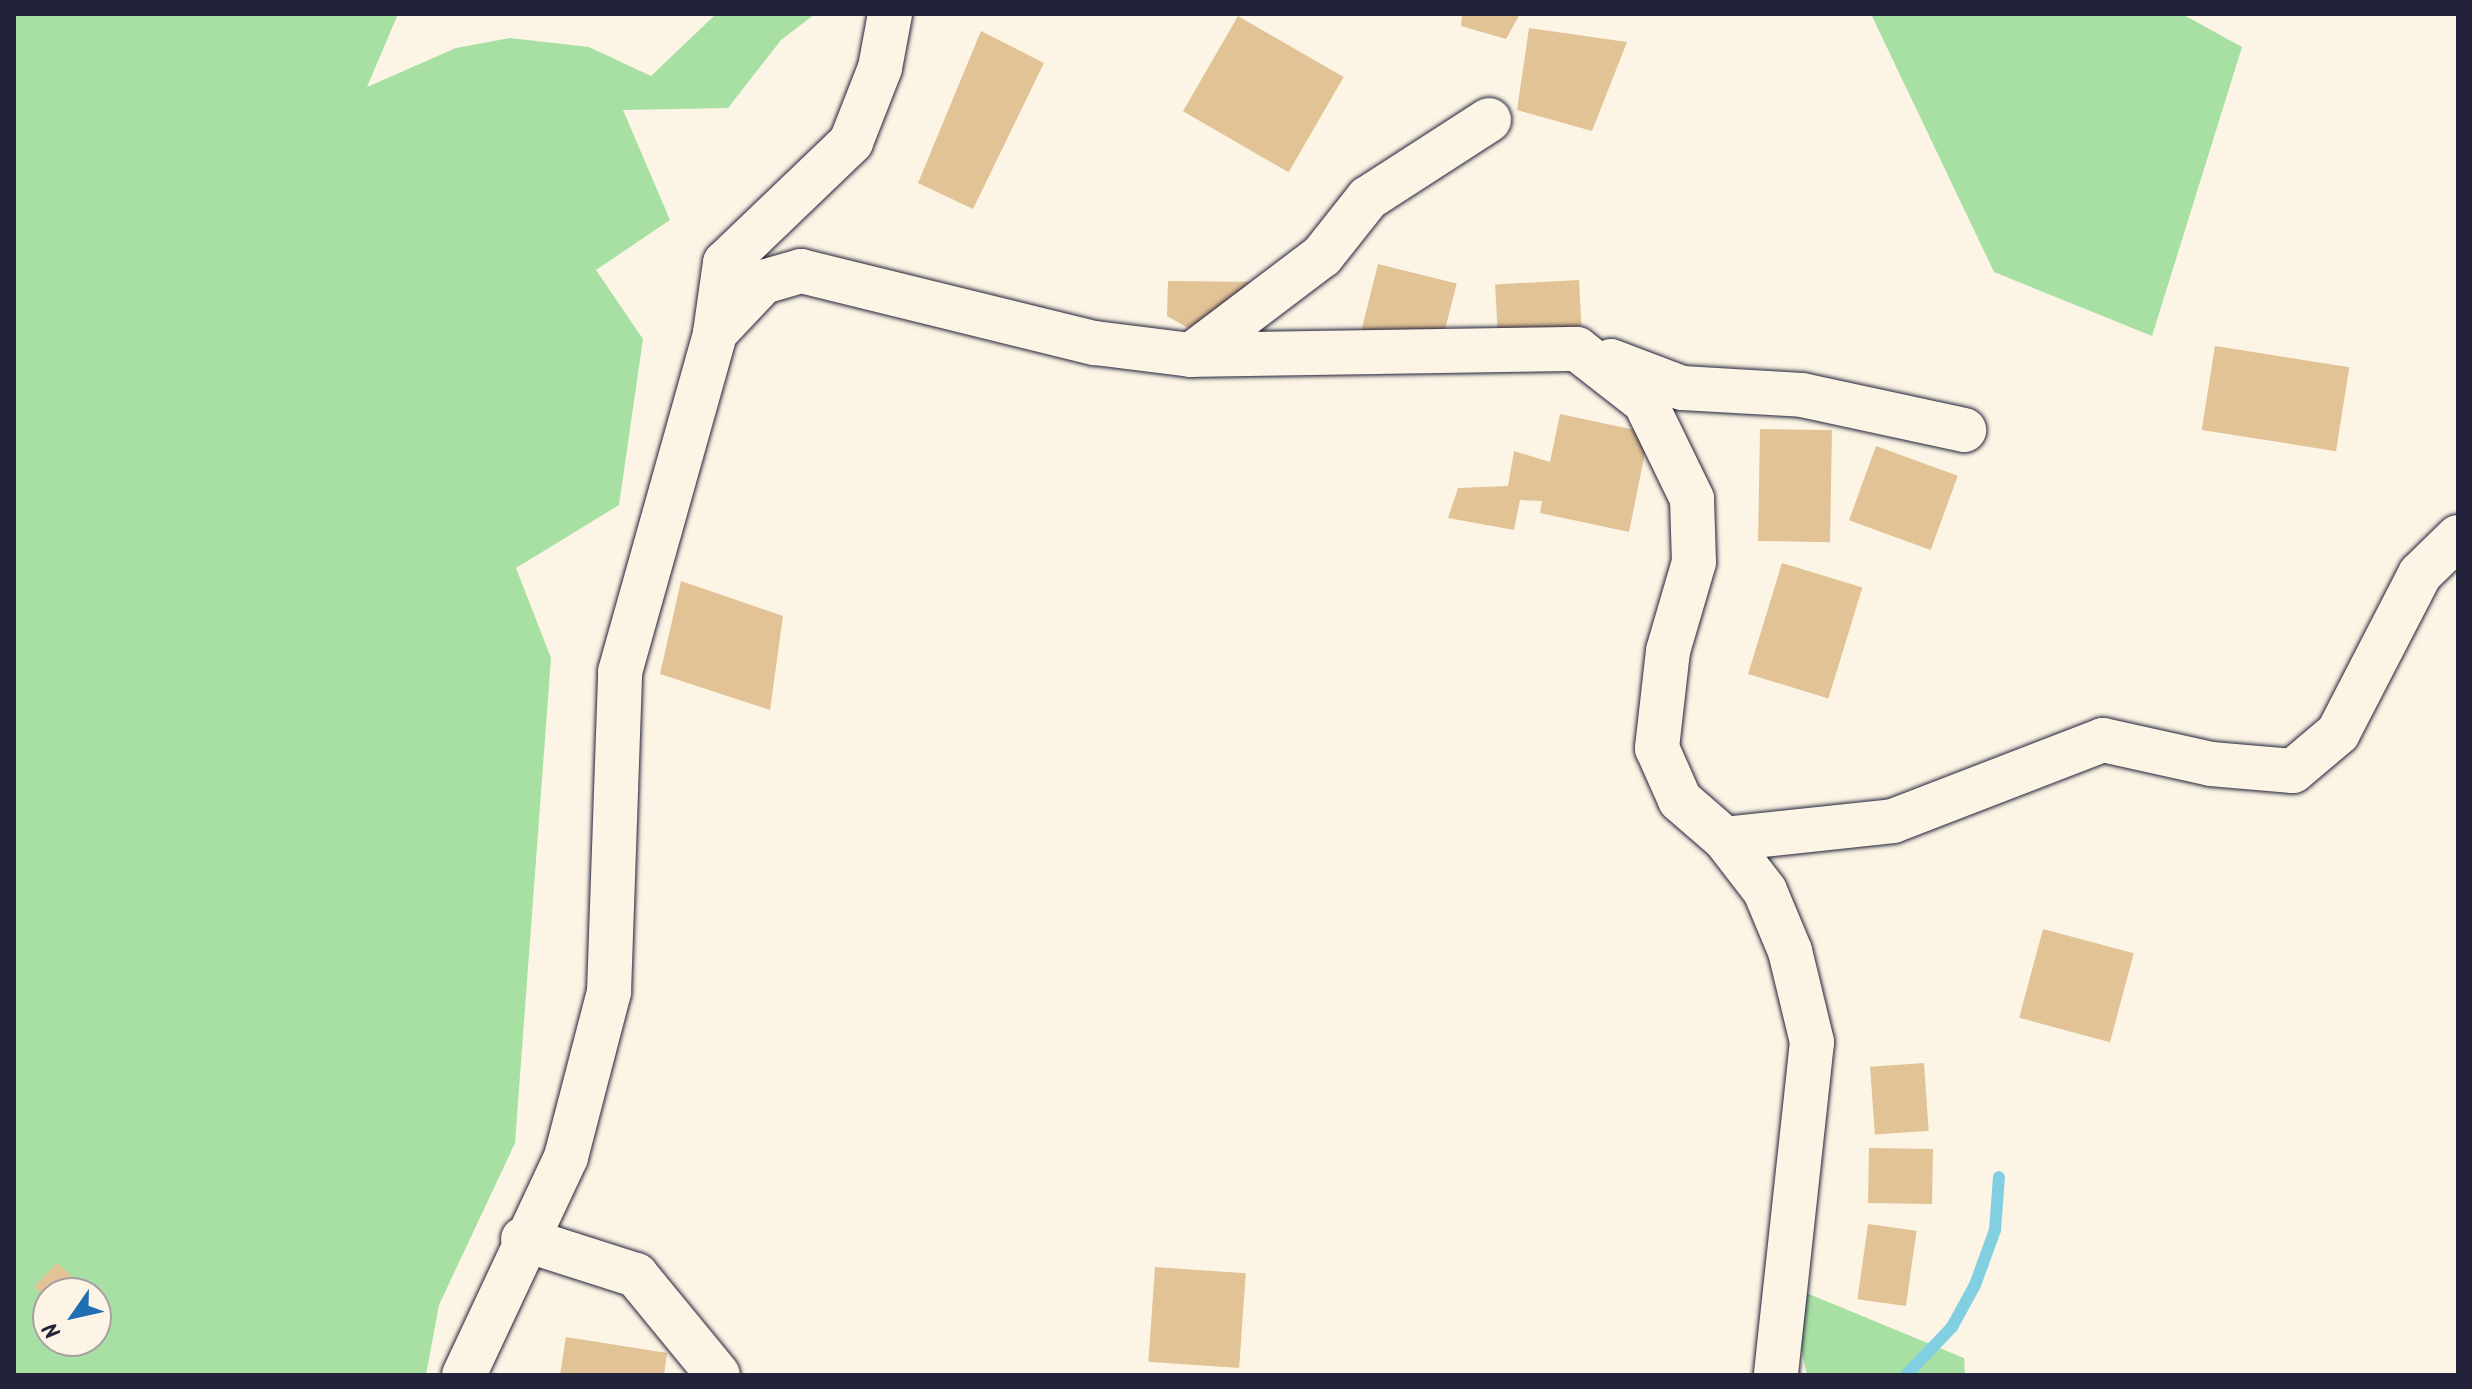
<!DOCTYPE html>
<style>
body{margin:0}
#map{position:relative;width:2472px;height:1389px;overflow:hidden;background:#fcf5e5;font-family:Kalam,sans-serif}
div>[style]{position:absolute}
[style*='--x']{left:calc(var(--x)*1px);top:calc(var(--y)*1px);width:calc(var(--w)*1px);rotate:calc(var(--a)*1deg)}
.green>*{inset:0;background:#a8e0a4}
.stream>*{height:12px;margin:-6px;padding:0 6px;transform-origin:6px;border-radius:6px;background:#82cfe1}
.building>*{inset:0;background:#e2c395;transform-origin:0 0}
.roads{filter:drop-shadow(0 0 2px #22223b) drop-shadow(0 0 2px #22223b)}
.minor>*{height:44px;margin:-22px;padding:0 22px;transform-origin:22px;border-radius:22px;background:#fcf5e5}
span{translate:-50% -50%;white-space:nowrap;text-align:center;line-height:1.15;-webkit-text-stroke:7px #fcf5e5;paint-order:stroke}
.frame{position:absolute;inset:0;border:16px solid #22223b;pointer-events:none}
.north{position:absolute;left:32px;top:1277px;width:80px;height:80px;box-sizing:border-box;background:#fcf5e5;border:2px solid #a5a1a1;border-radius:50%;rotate:236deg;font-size:22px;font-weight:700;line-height:32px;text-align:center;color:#22223b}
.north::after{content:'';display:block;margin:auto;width:28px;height:36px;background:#1f6fb2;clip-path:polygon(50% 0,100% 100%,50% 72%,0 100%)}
</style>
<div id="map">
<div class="green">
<div style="clip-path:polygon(evenodd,14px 14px,398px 14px,367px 87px,456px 48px,510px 38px,589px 47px,651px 76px,716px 14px,815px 14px,781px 40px,728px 108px,623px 110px,670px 220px,596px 270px,643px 339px,619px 505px,516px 568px,551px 658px,515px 1143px,439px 1305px,426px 1375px,14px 1375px,14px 14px,48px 1293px,96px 1293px,96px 1341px,48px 1341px,48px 1293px)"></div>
<div style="clip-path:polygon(1871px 14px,2182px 14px,2242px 47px,2152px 336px,1994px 272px)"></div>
<div style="clip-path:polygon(1787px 1285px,1964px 1358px,1965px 1375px,1807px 1375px)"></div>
</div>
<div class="stream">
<div style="--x:1906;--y:1375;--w:66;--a:-46.2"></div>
<div style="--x:1952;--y:1327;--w:48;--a:-61.3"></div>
<div style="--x:1975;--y:1285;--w:59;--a:-70"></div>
<div style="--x:1995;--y:1230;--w:53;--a:-85.7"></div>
</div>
<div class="building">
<div style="clip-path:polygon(1462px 14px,1520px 14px,1506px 39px,1461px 26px)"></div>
<div style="left:1238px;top:16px;width:122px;height:110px;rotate:30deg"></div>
<div style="clip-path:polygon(1529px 28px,1627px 42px,1592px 131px,1517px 110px)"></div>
<div style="clip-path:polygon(981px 31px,1044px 63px,973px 209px,918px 183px)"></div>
<div style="left:1378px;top:264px;width:81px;height:83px;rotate:14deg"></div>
<div style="left:1579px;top:280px;width:76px;height:84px;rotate:87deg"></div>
<div style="clip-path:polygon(1168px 281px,1266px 282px,1185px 349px,1188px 328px,1167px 316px)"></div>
<div style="left:2215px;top:346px;width:136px;height:85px;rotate:9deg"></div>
<div style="clip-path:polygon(1560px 414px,1649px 433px,1629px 532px,1540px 513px,1542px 501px,1520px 500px,1514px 530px,1448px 518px,1458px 488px,1508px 486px,1514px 451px,1550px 462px)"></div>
<div style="left:1760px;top:429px;width:72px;height:112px;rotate:1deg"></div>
<div style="left:1876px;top:446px;width:87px;height:79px;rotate:20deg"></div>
<div style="left:1782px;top:563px;width:84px;height:116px;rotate:17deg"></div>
<div style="clip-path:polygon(681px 581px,783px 616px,770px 710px,660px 674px)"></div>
<div style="left:2043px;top:929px;width:94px;height:92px;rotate:15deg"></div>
<div style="left:1924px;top:1063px;width:68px;height:54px;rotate:86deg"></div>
<div style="left:1869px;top:1148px;width:64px;height:55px;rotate:1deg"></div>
<div style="left:1868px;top:1224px;width:49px;height:76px;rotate:8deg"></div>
<div style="clip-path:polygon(57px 1263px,91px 1293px,48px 1293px,48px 1299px,34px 1287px)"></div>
<div style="left:1155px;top:1267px;width:91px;height:95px;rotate:4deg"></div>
<div style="clip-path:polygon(566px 1337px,667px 1353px,664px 1375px,560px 1375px)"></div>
</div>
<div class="roads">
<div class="minor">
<div style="--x:715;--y:333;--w:70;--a:-46.7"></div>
<div style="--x:763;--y:282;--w:40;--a:-16"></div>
<div style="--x:801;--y:271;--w:303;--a:13.8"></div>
<div style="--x:1095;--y:343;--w:97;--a:7.1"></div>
<div style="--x:1191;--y:355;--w:386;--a:-0.9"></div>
<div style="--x:1577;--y:349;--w:86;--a:37.9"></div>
<div style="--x:1645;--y:402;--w:108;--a:64.1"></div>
<div style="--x:1692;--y:499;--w:63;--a:88.2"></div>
<div style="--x:1694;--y:562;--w:93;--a:106.3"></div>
<div style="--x:1668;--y:651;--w:98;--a:96.5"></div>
<div style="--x:1657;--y:748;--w:57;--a:66.1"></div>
<div style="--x:1680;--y:800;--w:60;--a:40.9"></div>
<div style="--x:1725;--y:839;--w:66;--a:52.4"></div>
<div style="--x:1765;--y:891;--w:65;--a:67.4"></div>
<div style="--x:1790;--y:951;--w:94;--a:76.4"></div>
<div style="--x:1812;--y:1042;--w:335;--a:96.2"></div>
<div style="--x:1191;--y:355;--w:164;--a:-37.1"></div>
<div style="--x:1322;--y:256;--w:74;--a:-51.6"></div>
<div style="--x:1368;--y:198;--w:144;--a:-32.8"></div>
<div style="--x:1611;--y:361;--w:76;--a:20.8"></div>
<div style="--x:1682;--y:388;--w:120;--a:3.3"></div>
<div style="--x:1802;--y:395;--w:166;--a:12.2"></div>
<div style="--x:1725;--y:839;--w:169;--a:-6.1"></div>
<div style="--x:1893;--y:821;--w:225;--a:-21.1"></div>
<div style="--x:2103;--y:740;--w:111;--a:12.5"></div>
<div style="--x:2211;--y:764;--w:82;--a:4.9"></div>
<div style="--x:2293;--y:771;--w:59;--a:-40.2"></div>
<div style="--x:2338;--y:733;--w:179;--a:-62.7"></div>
<div style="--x:2420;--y:574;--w:53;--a:-44.2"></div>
<div style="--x:523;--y:1239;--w:119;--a:17.7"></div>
<div style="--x:636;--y:1275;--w:129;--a:50.6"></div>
<div style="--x:464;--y:1375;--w:241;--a:-64.9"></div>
<div style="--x:566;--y:1157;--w:171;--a:-75.4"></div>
<div style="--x:609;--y:992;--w:320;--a:-88"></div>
<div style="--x:620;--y:672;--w:352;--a:-74.3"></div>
<div style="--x:715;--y:333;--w:71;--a:-81.9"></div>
<div style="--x:725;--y:263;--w:175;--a:-43.8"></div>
<div style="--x:851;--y:142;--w:79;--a:-68.6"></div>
<div style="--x:880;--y:68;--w:55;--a:-79.5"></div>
</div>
</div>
<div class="frame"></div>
<div class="north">N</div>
</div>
